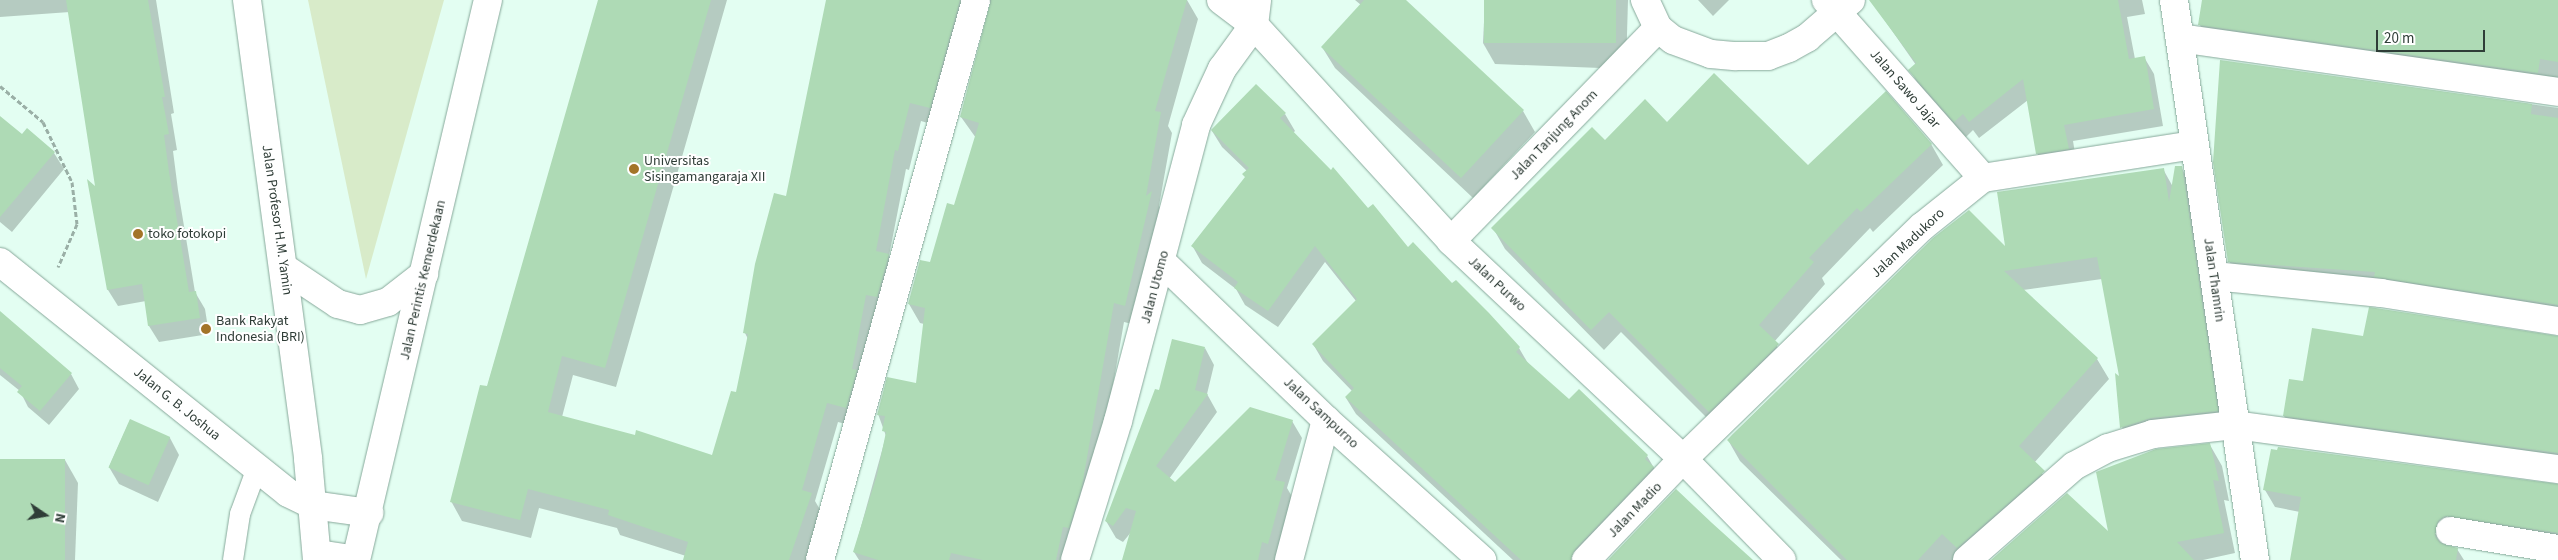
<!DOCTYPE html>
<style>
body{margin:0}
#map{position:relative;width:2558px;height:560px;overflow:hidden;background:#e3fef2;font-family:"Source Sans 3",sans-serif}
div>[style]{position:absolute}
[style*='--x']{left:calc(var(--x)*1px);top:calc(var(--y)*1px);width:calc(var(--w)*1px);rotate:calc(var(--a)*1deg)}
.green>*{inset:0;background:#d8ebc9}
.shadow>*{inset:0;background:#0003}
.building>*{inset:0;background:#aedab5;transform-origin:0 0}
.path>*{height:3px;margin-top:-1.5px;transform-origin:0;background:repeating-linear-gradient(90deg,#9aafa6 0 5px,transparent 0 7.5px)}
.roads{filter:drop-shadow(0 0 1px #87a89a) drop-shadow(0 0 1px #87a89a)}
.lane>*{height:20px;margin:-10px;padding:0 10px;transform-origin:10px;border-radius:10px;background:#fff}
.street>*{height:28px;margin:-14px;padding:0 14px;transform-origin:14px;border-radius:14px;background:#fff}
.secondary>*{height:28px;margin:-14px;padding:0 14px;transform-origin:14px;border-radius:14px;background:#fff}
.primary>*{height:28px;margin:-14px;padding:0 14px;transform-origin:14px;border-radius:14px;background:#fff}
.dots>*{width:14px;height:14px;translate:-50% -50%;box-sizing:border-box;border:2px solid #fff;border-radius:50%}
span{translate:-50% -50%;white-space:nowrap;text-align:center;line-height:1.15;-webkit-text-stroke:4px #fff;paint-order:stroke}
.street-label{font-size:14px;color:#2f3d37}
.poi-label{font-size:14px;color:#2f3d37}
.left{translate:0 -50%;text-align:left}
.north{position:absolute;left:20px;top:490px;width:50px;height:50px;-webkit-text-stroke:4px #fff;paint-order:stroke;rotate:102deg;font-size:14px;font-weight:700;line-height:20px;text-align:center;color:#2f3d37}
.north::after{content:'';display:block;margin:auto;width:18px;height:22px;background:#2f3d37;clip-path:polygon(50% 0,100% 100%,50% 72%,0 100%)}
.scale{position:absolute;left:2376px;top:30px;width:109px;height:22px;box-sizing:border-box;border:2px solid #2f3d37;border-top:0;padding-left:6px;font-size:15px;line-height:18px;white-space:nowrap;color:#2f3d37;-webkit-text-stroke:4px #fff;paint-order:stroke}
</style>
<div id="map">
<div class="green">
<div style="clip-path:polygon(308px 0,444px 0,366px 279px)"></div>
</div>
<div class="shadow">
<div style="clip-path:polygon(0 0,156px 0,174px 113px,171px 114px,177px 150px,173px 151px,178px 190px,195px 292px,205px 309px,209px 334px,159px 342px,149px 326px,146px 301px,118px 306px,108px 290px,97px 189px,70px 12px,0 17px)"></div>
<div style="clip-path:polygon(599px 0,727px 0,616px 387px,573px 375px,562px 417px,713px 457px,737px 394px,748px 339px,745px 333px,787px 198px,835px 0,1187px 0,1198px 19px,1168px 126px,1172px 133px,1159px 206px,1162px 212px,1136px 325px,1124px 322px,1092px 506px,1071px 560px,859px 560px,854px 552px,886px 436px,878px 414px,918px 385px,924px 324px,920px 323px,909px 304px,930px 264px,954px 207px,976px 138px,961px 117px,992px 4px,983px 4px,941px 127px,921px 121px,909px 170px,906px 169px,889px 256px,900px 274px,857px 427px,838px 422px,815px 501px,822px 513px,808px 560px,685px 560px,686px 556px,620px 535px,617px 528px,539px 508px,531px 538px,462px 521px,451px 501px,487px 388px)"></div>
<div style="clip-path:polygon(1355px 0,1404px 0,1523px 111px,1535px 132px,1473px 198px,1335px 68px,1322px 47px,1361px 5px)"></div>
<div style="clip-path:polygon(1485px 0,1628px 0,1626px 69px,1495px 64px,1483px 43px)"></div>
<div style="clip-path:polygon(1698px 0,1729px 0,1713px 16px)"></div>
<div style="clip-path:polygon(1881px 0,2142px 0,2145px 14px,2127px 17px,2135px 59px,2144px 57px,2154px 74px,2163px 126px,2073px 141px,2077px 165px,2047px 170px,2037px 153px,2028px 100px,1979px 138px,1973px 130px,1965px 138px,1920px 87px,1910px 70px,1916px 65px,1874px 5px)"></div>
<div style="clip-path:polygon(2204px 0,2558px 0,2558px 92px,2210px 42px,2200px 25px)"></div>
<div style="clip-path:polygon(2221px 61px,2558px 108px,2558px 320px,2239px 279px,2229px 261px)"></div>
<div style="clip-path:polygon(1285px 114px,1295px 131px,1293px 133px,1408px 249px,1452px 284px,1455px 282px,1519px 348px,1529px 365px,1569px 400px,1647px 456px,1657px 473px,1590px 560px,1513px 560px,1356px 414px,1346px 398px,1352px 391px,1323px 361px,1313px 344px,1356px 301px,1325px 262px,1278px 327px,1245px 305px,1236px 289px,1202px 263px,1193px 247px,1246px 178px,1247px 171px,1222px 147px,1212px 131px)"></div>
<div style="clip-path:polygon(0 117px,22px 136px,54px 153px,64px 169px,12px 232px,0 222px)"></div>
<div style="clip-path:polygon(1667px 124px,1808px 167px,1931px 144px,1943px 165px,1873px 232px,1870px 228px,1822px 278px,1825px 284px,1774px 342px,1790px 366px,1721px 432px,1621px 332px,1604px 350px,1505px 249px,1493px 228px,1605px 142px)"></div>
<div style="clip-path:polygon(2181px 167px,2193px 188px,2229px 432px,2133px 448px,2122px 427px,2121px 380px,2102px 279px,2023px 290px,2097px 359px,2109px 379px,2034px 463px,2056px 492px,1979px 560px,1841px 560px,1740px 461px,1728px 440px,1732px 435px,1934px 239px,2006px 249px,2163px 169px,2173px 187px)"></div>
<div style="clip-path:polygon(0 313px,71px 374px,79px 389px,49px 425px,28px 407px,20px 391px,0 375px)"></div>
<div style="clip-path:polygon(2558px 337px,2558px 469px,2294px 433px,2284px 416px,2304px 382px,2364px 338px)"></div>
<div style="clip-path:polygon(1205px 348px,1214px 365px,1207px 394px,1217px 412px,1169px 479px,1175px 483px,1292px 421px,1302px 438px,1287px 488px,1294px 500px,1277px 560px,1124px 560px,1132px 531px,1123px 542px,1116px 538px,1106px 521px,1160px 392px)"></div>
<div style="clip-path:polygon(130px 420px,170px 438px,179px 455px,158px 502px,119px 484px,109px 467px)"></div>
<div style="clip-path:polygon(2210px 445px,2222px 466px,2229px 501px,2224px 500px,2235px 553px,2203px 560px,1992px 560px,2110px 535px)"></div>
<div style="clip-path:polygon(0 460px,65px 460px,78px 483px,75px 560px,0 560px)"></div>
<div style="clip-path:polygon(2558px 485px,2558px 549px,2454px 533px,2444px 546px,2457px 549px,2464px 560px,2292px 560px,2300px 512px,2275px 507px,2265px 490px)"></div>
</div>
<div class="building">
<div style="clip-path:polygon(66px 0,148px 0,165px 97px,162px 97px,169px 134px,164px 135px,169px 172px,189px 292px,196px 291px,200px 318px,148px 326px,142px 284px,107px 290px,87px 179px,95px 186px)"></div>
<div style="clip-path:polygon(598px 0,711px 0,605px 368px,562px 356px,548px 412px,635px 435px,636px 430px,712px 455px,731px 391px,736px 392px,748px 334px,743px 333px,755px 264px,774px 193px,786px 196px,826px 0,960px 0,930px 108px,910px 103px,898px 151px,895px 150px,876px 251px,889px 254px,877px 297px,866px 295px,852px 369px,857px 370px,846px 408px,827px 403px,802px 490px,812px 493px,789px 560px,683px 560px,688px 542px,608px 515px,609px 510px,528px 489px,520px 520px,450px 502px,480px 385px,487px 386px)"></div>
<div style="clip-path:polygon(991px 0,1187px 0,1155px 111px,1161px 112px,1146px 196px,1152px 191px,1125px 306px,1114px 303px,1082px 486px,1069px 528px,1063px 527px,1056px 560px,983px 560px,951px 553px,949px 560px,878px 560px,853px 552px,877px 475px,886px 432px,882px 431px,885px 416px,877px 415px,887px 377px,916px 383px,925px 308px,908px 304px,920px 260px,930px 262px,947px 203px,954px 205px,979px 123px,960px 117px)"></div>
<div style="clip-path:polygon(1364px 0,1406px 0,1524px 110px,1461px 178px,1321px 47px)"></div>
<div style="left:1484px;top:0;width:132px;height:43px"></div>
<div style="clip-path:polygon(1869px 0,2118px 0,2129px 59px,2145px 56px,2154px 109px,2064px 125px,2069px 149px,2036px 154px,2023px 79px,1969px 122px,1963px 114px,1954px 122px,1908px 70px,1916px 63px)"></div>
<div style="clip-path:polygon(2202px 0,2558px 0,2558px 62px,2540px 59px,2538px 73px,2198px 25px)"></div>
<div style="clip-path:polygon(2220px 60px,2532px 104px,2531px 114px,2558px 118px,2558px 305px,2374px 277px,2375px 272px,2228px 262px,2213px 162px)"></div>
<div style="clip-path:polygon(1714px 73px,1808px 165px,1886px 91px,1932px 144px,1861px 212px,1857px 208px,1809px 258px,1814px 262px,1759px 325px,1779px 344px,1709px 412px,1609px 312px,1591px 330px,1491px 228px,1592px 127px,1605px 140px,1645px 99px,1667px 122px)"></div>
<div style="clip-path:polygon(1256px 84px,1286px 113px,1280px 118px,1331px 170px,1333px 167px,1368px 208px,1373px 204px,1408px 247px,1413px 242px,1452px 283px,1456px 280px,1489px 313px,1520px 347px,1516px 352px,1569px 399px,1579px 389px,1648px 455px,1645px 459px,1654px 467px,1575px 549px,1571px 560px,1521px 560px,1345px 397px,1354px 388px,1312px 344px,1357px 299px,1315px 246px,1268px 311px,1234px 288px,1238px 282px,1191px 246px,1245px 177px,1242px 174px,1249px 168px,1211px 130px)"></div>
<div style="clip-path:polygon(0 116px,22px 134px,27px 128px,55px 152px,0 217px)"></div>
<div style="clip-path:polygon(2175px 166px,2182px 166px,2218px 411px,2151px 418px,2120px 428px,2115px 373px,2119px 376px,2097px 257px,2004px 271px,2098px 358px,2019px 446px,2045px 471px,1957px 548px,1942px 534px,1918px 560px,1847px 560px,1727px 440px,1933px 238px,1969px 210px,2005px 246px,1997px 192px,2164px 168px,2169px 202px)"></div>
<div style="clip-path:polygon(2369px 307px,2558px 336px,2558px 453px,2283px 416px,2289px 379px,2303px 381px,2312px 328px,2363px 336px)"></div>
<div style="clip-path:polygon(0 311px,72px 373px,40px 411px,17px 392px,22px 386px,0 368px)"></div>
<div style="clip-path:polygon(1172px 339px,1205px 347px,1195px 390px,1208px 394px,1156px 466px,1175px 482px,1250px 407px,1293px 420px,1275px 480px,1285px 482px,1268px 544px,1262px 542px,1258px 560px,1122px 560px,1136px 511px,1126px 508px,1113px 526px,1105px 521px,1155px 389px,1159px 390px)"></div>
<div style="left:130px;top:419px;width:44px;height:53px;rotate:24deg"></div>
<div style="clip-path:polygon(2210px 443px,2219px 481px,2213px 480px,2224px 533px,2177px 542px,2194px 560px,1991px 560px,2067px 493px,2108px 531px,2096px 472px,2156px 449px)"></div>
<div style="clip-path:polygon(2278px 447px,2558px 484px,2558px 533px,2445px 516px,2438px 521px,2435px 536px,2440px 543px,2458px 548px,2456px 560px,2290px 560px,2301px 497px,2263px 490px,2271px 449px,2277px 450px)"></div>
<div style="left:0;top:459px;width:65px;height:101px"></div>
<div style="clip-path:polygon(1676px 489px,1712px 523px,1753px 560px,1608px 560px)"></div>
</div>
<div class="path">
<div style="--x:0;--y:86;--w:56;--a:39.9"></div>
<div style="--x:43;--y:122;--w:67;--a:64.2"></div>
<div style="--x:72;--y:182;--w:42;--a:83.2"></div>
<div style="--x:77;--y:224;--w:47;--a:113.8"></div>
</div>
<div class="roads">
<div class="lane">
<div style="--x:233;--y:560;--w:47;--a:-81.3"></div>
<div style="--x:240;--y:514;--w:49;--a:-69.7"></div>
</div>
<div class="street">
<div style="--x:1645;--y:0;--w:31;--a:65"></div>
<div style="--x:1658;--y:28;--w:19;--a:39"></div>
<div style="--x:1673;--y:40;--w:40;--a:20.2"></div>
<div style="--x:1711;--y:54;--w:25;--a:5"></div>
<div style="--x:1736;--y:56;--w:32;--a:0"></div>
<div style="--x:1768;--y:56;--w:22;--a:-21"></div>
<div style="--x:1789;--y:48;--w:21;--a:-29"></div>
<div style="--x:1807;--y:38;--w:58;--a:-40.8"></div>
<div style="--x:1826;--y:0;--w:237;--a:48.6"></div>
<div style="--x:2174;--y:0;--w:566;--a:81.77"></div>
<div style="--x:2180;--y:38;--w:382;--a:8.1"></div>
<div style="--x:1451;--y:241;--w:297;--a:-45.8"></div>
<div style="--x:1162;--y:262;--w:228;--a:43.9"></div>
<div style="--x:1326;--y:420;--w:210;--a:41.9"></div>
<div style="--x:2214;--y:276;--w:168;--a:5.8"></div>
<div style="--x:2381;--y:293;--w:179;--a:9"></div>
<div style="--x:2450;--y:531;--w:109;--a:9.5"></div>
<div style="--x:318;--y:554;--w:38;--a:9"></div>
<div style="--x:820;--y:560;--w:581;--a:-74.43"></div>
<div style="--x:1075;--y:560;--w:145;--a:-72.8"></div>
<div style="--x:1118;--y:421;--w:306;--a:-75.2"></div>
<div style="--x:1196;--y:125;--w:62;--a:-65.1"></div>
<div style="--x:1222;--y:69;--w:54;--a:-54"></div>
<div style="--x:1254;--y:25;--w:25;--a:-83"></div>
<div style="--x:1289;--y:560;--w:145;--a:-75.2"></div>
<div style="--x:1586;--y:560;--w:140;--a:-46.2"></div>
<div style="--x:1683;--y:459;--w:334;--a:-44.2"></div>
<div style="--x:1923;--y:226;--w:77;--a:-38.7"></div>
<div style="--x:1983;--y:178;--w:213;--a:-8.9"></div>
<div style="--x:1967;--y:560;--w:142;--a:-41.3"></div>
<div style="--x:2074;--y:466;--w:38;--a:-28"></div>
<div style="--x:2108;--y:448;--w:47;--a:-17.3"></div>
<div style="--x:2153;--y:434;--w:82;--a:-6.3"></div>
<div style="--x:2235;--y:425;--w:326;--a:7.8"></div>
</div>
<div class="secondary">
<div style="--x:1221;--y:0;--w:41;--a:37.1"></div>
<div style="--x:1254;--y:25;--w:292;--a:47.6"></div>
<div style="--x:1451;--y:241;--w:318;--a:43.2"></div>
<div style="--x:1683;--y:459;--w:141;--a:45.6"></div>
<div style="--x:0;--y:262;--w:369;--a:38.7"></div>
<div style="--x:288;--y:493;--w:28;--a:26"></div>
<div style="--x:313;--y:505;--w:57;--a:8.1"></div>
</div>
<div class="primary">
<div style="--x:247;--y:0;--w:463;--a:82.4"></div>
<div style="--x:308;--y:459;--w:101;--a:84.9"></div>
<div style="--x:284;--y:268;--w:65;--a:33.7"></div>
<div style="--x:338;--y:304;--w:23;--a:15"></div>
<div style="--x:360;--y:310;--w:29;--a:-16"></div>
<div style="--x:388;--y:302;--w:46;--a:-37.9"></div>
<div style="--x:356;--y:560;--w:575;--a:-76.74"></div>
</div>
</div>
<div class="dots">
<div style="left:634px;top:169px;background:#a37428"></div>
<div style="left:138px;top:234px;background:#a37428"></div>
<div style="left:206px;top:329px;background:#a37428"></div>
</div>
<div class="street-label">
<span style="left:1905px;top:89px;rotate:49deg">Jalan Sawo Jajar</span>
<span style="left:1554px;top:135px;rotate:-46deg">Jalan Tanjung Anom</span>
<span style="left:277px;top:220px;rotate:82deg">Jalan Profesor H.M. Yamin</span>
<span style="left:1908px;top:243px;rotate:-43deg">Jalan Madukoro</span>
<span style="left:423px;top:280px;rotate:-77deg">Jalan Perintis Kemerdekaan</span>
<span style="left:2214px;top:280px;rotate:82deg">Jalan Thamrin</span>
<span style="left:1497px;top:284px;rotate:43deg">Jalan Purwo</span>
<span style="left:1155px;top:287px;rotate:-75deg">Jalan Utomo</span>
<span style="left:177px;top:404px;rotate:39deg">Jalan G. B. Joshua</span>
<span style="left:1321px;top:413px;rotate:43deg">Jalan Sampurno</span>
<span style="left:1635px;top:510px;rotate:-46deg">Jalan Madio</span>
</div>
<div class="poi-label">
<span class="left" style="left:644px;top:169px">Universitas<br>Sisingamangaraja XII</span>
<span class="left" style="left:148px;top:234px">toko fotokopi</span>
<span class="left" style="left:216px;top:329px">Bank Rakyat<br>Indonesia (BRI)</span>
</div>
<div class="north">N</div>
<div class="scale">20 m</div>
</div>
